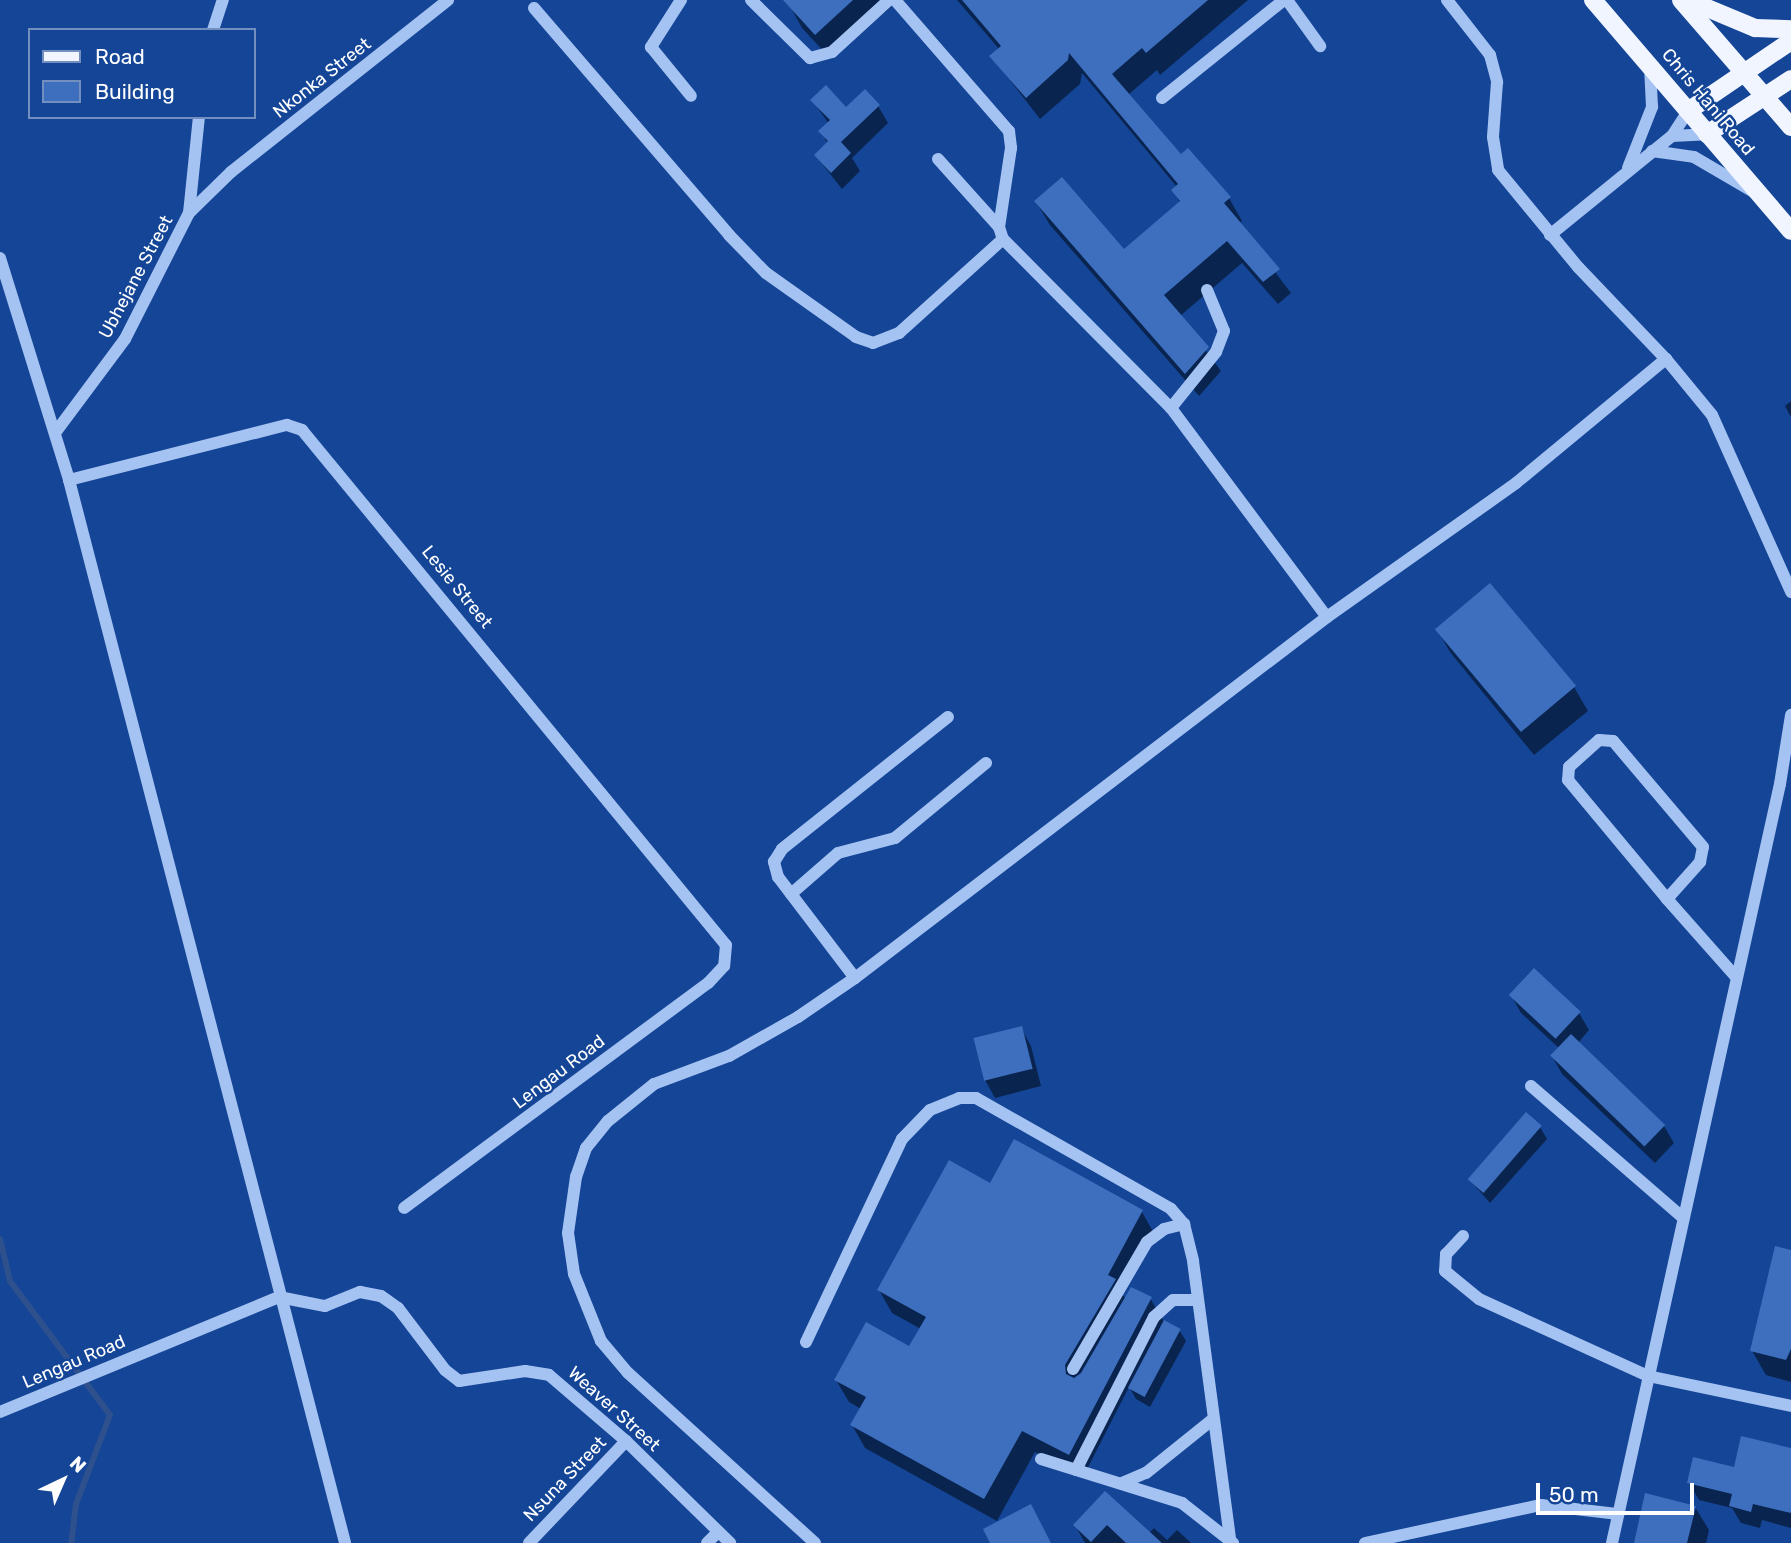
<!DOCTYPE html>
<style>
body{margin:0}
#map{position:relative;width:1791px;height:1543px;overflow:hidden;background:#144596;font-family:Rubik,sans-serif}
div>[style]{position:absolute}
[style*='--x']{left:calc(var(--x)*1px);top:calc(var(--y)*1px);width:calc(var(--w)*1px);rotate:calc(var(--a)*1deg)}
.shadow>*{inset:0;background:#0007}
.stream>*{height:6px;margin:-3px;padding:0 3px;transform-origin:3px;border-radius:3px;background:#2e518e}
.building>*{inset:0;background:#3d6fbe;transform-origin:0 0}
.minor>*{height:12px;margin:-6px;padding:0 6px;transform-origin:6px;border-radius:6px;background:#a5c3f2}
.major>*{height:18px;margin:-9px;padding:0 9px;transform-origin:9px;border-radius:9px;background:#f0f5ff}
span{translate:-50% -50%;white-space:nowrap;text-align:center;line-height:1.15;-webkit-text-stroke:5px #144596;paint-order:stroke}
.street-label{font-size:18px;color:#fff}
.legend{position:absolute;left:28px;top:28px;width:228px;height:91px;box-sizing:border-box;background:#144596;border:2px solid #728fc0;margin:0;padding:9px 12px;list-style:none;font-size:21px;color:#fff}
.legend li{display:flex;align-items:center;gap:14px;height:35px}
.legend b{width:35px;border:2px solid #728fc0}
.north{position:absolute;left:28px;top:1445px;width:70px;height:70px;-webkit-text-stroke:5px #144596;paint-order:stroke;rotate:44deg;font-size:19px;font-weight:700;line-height:28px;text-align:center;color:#fff}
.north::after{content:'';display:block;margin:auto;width:24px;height:32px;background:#fff;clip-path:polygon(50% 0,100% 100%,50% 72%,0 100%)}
.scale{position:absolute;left:1536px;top:1483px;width:158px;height:32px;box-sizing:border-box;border:4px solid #fff;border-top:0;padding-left:9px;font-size:21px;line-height:24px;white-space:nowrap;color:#fff;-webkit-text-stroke:5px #144596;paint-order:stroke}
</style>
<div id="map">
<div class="shadow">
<div style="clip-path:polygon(794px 0,886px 0,891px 7px,829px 57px,802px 28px,789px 4px)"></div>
<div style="clip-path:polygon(957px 0,1248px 0,1160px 75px,1157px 70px,1128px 95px,1181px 157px,1229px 198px,1242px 221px,1239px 224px,1291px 293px,1278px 304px,1242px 263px,1180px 316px,1221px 371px,1199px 396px,1050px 225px,1036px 202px,1124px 252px,1180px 203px,1173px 190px,1177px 187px,1082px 73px,1080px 84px,1040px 119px,992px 57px,1000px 50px)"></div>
<div style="clip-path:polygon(813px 101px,846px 109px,878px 106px,888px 123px,852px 158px,860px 171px,842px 189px,816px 156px,828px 144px,821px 132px,829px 124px)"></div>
<div style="clip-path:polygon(1791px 401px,1791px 417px,1785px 406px)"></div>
<div style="clip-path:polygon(1490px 585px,1574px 687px,1588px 711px,1534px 755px,1450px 652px,1437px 629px)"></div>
<div style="clip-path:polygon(1511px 995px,1579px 1013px,1589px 1030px,1578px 1043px,1664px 1126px,1674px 1143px,1655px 1163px,1562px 1074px,1552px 1056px,1560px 1049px,1521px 1013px)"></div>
<div style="clip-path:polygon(1021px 1028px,1031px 1046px,1041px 1086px,995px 1098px,985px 1080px)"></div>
<div style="clip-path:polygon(1540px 1127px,1547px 1139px,1490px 1203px,1469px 1179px)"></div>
<div style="clip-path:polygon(991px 1185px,1142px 1212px,1155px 1235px,1122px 1294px,1126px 1299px,1150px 1298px,1164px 1322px,1179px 1330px,1186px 1341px,1150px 1407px,1136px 1399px,1129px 1387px,1083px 1477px,1035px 1452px,997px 1521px,865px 1448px,852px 1425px,861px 1409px,849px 1402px,836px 1380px,910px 1348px,921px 1329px,892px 1313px,879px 1290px)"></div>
<div style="clip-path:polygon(1791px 1252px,1791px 1382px,1766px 1375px,1752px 1351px)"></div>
<div style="clip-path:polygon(1791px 1450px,1791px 1528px,1762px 1520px,1760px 1528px,1741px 1523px,1732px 1508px,1699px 1500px,1689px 1483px)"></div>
<div style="clip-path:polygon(1105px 1493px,1149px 1533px,1154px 1528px,1167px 1540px,1177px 1530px,1191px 1543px,1085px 1543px,1075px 1525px)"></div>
<div style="clip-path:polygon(1695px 1507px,1709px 1530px,1706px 1543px,1635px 1543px)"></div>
</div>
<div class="stream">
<div style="--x:0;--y:1239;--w:43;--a:76.6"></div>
<div style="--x:10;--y:1281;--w:167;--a:53.3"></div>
<div style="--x:110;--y:1415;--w:95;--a:110.9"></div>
<div style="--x:76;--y:1504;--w:39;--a:97"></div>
</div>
<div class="building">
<div style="clip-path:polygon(783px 0,853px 0,815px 35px)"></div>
<div style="clip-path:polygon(962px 0,1208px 0,1146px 53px,1142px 48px,1112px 74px,1181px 154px,1188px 148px,1231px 197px,1224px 203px,1280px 269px,1263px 282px,1227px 241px,1164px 295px,1209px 347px,1185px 374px,1034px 201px,1062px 177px,1124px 249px,1180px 201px,1171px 190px,1178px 184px,1069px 53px,1068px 60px,1026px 98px,989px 56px,1001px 46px)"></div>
<div style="clip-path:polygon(826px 85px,846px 107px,865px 89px,880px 105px,841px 142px,851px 153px,831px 173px,814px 155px,828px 141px,818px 131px,830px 120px,810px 100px)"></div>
<div style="left:1490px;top:583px;width:134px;height:72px;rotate:50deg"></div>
<div style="left:1534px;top:968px;width:64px;height:37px;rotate:43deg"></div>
<div style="left:1022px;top:1026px;width:44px;height:50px;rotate:76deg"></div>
<div style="left:1571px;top:1034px;width:131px;height:30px;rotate:44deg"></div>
<div style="left:1526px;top:1112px;width:21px;height:89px;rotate:41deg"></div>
<div style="clip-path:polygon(1014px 1139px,1143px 1210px,1108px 1275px,1116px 1279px,1065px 1365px,1066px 1374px,1074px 1378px,1081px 1373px,1131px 1287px,1152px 1297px,1069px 1455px,1022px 1431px,984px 1499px,850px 1425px,866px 1397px,834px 1380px,866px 1322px,909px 1346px,926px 1317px,877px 1290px,949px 1160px,990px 1183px)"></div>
<div style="clip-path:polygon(1775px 1246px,1791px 1250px,1791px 1349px,1786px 1360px,1750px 1351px)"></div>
<div style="left:1164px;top:1320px;width:19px;height:77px;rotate:28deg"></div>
<div style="clip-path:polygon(1741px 1436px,1791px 1448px,1791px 1513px,1753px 1504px,1751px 1512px,1729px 1506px,1732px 1494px,1687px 1483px,1693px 1457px,1734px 1467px)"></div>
<div style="clip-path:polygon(1105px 1491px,1162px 1543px,1126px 1543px,1107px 1525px,1091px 1542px,1073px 1525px)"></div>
<div style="clip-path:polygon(1645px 1493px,1696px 1506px,1687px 1543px,1634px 1543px)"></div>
<div style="clip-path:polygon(1031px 1504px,1051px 1543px,990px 1543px,983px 1529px)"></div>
</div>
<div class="minor">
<div style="--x:681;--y:0;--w:56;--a:122.6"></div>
<div style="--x:651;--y:47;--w:63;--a:50.8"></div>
<div style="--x:751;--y:0;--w:83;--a:44.5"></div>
<div style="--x:810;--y:58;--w:23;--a:-15"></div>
<div style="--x:832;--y:52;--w:77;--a:-42.4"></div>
<div style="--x:895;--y:0;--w:174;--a:49"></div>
<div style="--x:1009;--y:131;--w:17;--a:83"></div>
<div style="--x:1011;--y:148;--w:80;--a:98.6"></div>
<div style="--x:999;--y:227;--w:13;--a:72"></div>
<div style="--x:1003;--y:239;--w:238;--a:45.2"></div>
<div style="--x:1287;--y:0;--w:57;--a:54.3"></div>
<div style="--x:1447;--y:0;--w:70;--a:52"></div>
<div style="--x:1490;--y:55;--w:28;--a:75"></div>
<div style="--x:1497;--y:82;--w:55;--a:94.2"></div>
<div style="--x:1493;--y:137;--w:33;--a:81"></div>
<div style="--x:1498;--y:170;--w:126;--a:50.5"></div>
<div style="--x:1578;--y:267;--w:127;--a:46.3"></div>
<div style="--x:1666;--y:359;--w:72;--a:50.6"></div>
<div style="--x:1712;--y:415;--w:194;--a:65.9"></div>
<div style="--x:534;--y:8;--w:299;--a:49.3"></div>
<div style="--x:729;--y:235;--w:53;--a:45.8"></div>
<div style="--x:766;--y:273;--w:110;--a:35.4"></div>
<div style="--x:856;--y:337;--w:18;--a:19"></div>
<div style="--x:873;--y:343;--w:28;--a:-21"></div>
<div style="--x:899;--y:333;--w:140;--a:-42.1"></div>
<div style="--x:213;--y:30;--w:32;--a:-72"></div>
<div style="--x:1162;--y:98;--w:156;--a:-38.8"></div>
<div style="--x:1672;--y:136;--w:35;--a:-3"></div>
<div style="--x:1652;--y:151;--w:42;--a:8.1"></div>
<div style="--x:1694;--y:157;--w:67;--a:30.4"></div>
<div style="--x:938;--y:159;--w:91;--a:48.1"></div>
<div style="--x:1628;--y:168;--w:66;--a:-68.5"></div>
<div style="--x:1652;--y:107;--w:41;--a:-92.8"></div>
<div style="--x:189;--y:213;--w:59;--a:-44.3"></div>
<div style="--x:231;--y:172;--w:277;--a:-38.4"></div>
<div style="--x:1550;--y:235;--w:157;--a:-39.1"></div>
<div style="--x:1672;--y:136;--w:30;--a:-57"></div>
<div style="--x:0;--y:258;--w:232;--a:72.7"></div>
<div style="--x:69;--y:480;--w:1098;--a:75.44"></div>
<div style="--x:1207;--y:290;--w:44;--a:67.5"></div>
<div style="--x:1224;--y:331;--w:22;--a:111"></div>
<div style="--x:1216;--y:352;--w:72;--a:128.8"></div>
<div style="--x:1171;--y:408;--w:261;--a:53.3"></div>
<div style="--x:55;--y:433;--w:117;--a:-53.3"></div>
<div style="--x:125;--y:339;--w:141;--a:-63.1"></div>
<div style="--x:189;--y:213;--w:97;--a:-84.1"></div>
<div style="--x:69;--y:480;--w:225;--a:-14.2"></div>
<div style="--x:287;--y:425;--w:16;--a:18"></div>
<div style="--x:302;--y:430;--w:667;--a:50.54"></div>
<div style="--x:726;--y:945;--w:21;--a:95"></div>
<div style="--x:724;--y:966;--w:23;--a:133"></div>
<div style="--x:708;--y:983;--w:378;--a:143.5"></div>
<div style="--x:791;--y:894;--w:62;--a:-41.1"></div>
<div style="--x:838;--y:853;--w:59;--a:-14.7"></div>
<div style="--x:895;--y:838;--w:118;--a:-39.5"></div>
<div style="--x:1667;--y:899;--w:50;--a:-48.3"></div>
<div style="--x:1700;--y:862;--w:15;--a:-79"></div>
<div style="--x:1703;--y:847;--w:139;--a:-130.3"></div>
<div style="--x:1613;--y:741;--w:14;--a:-176"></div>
<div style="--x:1599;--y:740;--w:40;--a:138"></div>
<div style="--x:1569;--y:767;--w:13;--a:94"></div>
<div style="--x:1568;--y:780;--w:155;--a:50.2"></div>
<div style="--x:1667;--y:899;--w:104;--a:48.5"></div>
<div style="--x:855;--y:978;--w:127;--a:-127.3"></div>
<div style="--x:778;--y:877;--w:16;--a:-105"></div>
<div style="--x:774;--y:862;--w:15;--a:-58"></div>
<div style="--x:782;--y:849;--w:212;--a:-38.5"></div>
<div style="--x:1531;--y:1086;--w:200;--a:40.9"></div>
<div style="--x:1463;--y:1236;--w:25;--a:133"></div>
<div style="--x:1446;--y:1254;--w:17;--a:93"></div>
<div style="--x:1445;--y:1271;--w:44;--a:39.5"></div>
<div style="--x:1479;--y:1299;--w:186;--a:24.5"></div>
<div style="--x:1648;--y:1376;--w:146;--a:11.8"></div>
<div style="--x:806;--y:1342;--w:225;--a:-64.7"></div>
<div style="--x:902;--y:1139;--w:40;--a:-46"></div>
<div style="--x:930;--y:1110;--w:31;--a:-22"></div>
<div style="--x:959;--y:1098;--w:17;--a:0"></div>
<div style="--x:976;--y:1098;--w:224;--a:29.6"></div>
<div style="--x:1171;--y:1209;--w:20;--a:49"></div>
<div style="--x:1184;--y:1224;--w:38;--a:76"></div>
<div style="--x:1193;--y:1261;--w:281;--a:82.4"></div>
<div style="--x:1073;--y:1369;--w:147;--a:-59.8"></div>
<div style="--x:1147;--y:1242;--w:21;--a:-37"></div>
<div style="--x:1164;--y:1229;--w:21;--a:-14"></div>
<div style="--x:0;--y:1412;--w:302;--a:-22.4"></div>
<div style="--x:279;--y:1297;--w:47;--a:11.1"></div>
<div style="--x:325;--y:1306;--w:38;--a:-22"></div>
<div style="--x:360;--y:1292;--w:21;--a:11"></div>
<div style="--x:381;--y:1296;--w:21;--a:35"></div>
<div style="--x:398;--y:1308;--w:78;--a:52.8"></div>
<div style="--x:445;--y:1370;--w:18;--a:38"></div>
<div style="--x:459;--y:1381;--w:67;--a:-8.6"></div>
<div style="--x:525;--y:1371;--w:24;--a:9"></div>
<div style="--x:549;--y:1375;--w:101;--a:40.6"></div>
<div style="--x:626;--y:1441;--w:146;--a:44.4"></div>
<div style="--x:1041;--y:1459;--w:148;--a:17.3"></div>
<div style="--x:1182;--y:1503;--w:65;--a:38.1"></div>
<div style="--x:1076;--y:1470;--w:172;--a:-63"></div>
<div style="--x:1154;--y:1317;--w:25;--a:-42"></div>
<div style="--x:1173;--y:1300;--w:24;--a:0"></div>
<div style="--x:1122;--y:1483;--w:26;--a:-23"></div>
<div style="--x:1146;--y:1473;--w:85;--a:-38.8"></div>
<div style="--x:529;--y:1543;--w:141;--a:-46.4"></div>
<div style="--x:707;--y:1543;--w:16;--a:-45"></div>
<div style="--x:815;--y:1543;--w:253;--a:-137.7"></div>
<div style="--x:628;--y:1373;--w:42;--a:-130.2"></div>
<div style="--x:601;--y:1341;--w:72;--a:-111.9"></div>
<div style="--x:574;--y:1274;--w:41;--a:-98.3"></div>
<div style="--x:568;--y:1233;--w:57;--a:-81.9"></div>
<div style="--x:576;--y:1177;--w:31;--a:-71"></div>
<div style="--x:586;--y:1148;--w:35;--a:-51"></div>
<div style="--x:608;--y:1121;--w:59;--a:-38.8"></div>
<div style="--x:654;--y:1084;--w:80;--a:-20.5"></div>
<div style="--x:729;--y:1056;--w:79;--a:-29.5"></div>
<div style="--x:798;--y:1017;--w:69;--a:-34.4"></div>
<div style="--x:855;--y:978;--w:594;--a:-37.41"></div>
<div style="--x:1327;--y:617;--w:232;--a:-35.3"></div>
<div style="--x:1516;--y:483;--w:195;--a:-39.6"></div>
<div style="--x:1365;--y:1543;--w:180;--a:-12.2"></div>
<div style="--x:1541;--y:1505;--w:78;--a:6.7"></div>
<div style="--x:1612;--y:1543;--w:777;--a:-77.52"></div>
<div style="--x:1780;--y:784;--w:70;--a:-80.9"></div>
</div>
<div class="major">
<div style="--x:1593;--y:0;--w:304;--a:49.4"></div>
<div style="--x:1681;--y:0;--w:168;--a:49.1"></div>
<div style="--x:1688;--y:0;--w:73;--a:22.7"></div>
<div style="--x:1755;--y:28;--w:36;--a:2"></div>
<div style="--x:1688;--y:111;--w:125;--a:-34.2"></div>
<div style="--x:1707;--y:134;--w:100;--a:-33.2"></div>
</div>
<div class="street-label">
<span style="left:322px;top:78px;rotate:-38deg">Nkonka Street</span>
<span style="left:1708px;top:102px;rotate:50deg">Chris Hani Road</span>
<span style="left:136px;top:277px;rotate:-62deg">Ubhejane Street</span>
<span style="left:457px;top:587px;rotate:51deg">Lesie Street</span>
<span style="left:559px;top:1072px;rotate:-37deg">Lengau Road</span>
<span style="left:74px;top:1362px;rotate:-23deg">Lengau Road</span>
<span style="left:614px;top:1409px;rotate:42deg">Weaver Street</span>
<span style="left:565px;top:1479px;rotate:-46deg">Nsuna Street</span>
</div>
<ul class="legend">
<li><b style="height:9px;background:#f0f5ff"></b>Road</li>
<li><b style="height:19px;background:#3d6fbe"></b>Building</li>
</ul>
<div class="north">N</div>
<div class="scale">50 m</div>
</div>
